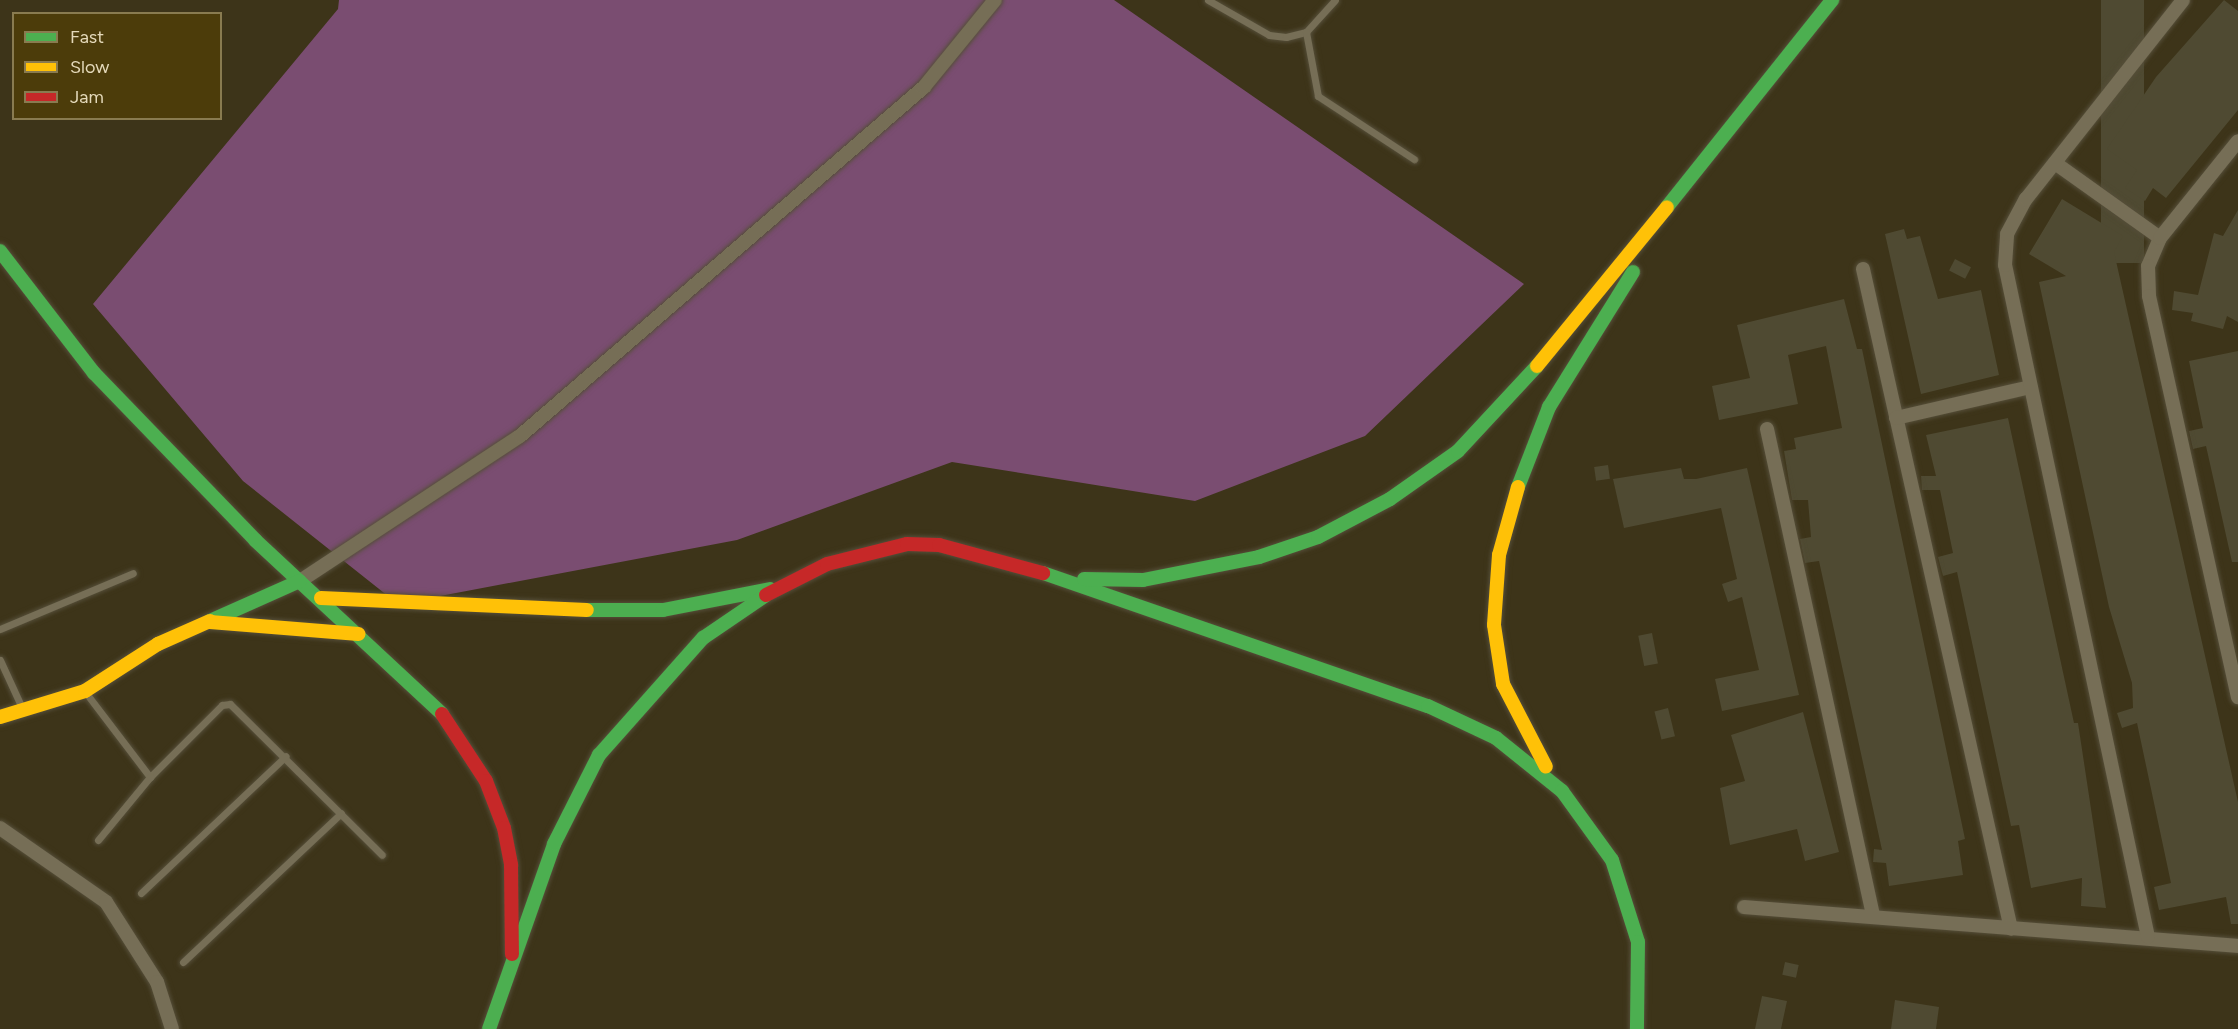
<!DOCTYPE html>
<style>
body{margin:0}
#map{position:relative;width:2238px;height:1029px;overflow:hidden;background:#3d3419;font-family:Figtree,sans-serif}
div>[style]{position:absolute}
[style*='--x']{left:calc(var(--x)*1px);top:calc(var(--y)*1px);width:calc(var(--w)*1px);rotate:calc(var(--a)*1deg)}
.green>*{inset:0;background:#7a4d71}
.building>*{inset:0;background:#4f4a32;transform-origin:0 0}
.roads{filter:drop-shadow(0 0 2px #554e39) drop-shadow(0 0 2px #554e39)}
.lane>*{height:7px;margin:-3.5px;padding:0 3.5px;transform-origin:3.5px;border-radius:3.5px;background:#766e56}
.street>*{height:14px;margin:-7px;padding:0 7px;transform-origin:7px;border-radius:7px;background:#766e56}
.fast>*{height:14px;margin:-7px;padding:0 7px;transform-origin:7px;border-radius:7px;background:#4caf50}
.slow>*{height:14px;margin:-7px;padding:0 7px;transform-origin:7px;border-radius:7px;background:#ffc107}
.jam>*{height:14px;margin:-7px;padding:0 7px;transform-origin:7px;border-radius:7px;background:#c62828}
span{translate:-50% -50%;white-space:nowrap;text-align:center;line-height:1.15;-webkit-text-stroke:4.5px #4c3c0a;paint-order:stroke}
.legend{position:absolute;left:12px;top:12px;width:210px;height:108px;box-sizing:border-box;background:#4c3c0a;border:2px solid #897b50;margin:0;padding:8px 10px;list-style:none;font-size:18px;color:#e4d9ba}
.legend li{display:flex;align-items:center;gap:12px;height:30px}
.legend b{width:30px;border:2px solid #897b50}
</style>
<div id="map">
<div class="green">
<div style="clip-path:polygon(339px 0,1114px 0,1524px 284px,1365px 436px,1195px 501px,952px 462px,737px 540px,398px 604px,243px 481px,93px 304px,338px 9px)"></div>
</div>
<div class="building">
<div style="left:2101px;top:0;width:43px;height:263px"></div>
<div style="clip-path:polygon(2224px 0,2238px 11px,2238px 110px,2166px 198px,2153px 188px,2145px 201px,2125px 188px,2137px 170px,2107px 149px,2156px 77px)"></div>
<div style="clip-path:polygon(2062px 199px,2123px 236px,2114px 252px,2238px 802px,2238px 924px,2231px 924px,2226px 897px,2159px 910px,2154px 887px,2171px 883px,2137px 723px,2122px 728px,2117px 713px,2133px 708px,2132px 683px,2109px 607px,2039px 282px,2066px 276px,2029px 254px)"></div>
<div style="clip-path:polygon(2238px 210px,2238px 322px,2227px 316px,2223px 329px,2191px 321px,2193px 313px,2172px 310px,2174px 291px,2198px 295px,2214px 233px,2223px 236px)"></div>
<div style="clip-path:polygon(1904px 229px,1907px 239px,1920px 236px,1938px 299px,1981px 290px,1999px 375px,1921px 394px,1885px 234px)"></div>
<div style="left:1955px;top:259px;width:18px;height:13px;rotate:27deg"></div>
<div style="clip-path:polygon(1844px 299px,1857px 349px,1862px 349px,1965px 839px,1958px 841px,1963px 875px,1889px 886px,1886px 863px,1873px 862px,1874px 849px,1882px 850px,1819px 561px,1805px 563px,1800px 539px,1811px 537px,1808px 500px,1792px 500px,1784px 451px,1796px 449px,1794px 438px,1842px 428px,1826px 346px,1788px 355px,1798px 404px,1719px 420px,1712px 386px,1750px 378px,1737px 325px)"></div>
<div style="clip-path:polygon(2238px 351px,2238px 562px,2232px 562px,2206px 446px,2193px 449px,2189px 431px,2203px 428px,2189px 361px)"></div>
<div style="clip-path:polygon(2008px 418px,2074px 723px,2078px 723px,2106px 908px,2081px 906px,2082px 878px,2031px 888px,2019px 825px,2011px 826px,1957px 572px,1943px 576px,1938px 557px,1953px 553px,1940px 490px,1922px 490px,1921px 476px,1936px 476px,1926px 435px)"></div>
<div style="left:1608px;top:465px;width:14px;height:14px;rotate:82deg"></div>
<div style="clip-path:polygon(1681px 468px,1684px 479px,1696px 479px,1747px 468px,1799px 695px,1722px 711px,1715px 679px,1759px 670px,1742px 597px,1728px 602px,1722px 584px,1737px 579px,1721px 508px,1624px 528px,1613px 479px)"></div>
<div style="left:1652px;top:633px;width:31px;height:14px;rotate:79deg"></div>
<div style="left:1668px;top:708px;width:29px;height:14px;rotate:76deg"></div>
<div style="clip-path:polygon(1803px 712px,1839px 852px,1805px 861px,1797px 829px,1730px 845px,1720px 788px,1745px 781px,1731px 735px)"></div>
<div style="left:1785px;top:962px;width:14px;height:13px;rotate:12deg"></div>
<div style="clip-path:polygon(1762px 996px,1787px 1001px,1781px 1029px,1755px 1029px)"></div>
<div style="clip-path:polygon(1895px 1000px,1939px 1007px,1936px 1029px,1891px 1029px)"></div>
</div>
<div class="roads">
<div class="lane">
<div style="--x:1208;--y:0;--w:70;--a:29.8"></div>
<div style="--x:1269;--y:35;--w:17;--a:7"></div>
<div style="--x:1286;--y:37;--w:21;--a:-14"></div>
<div style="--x:1306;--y:32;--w:43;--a:-47.8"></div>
<div style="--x:1306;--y:32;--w:65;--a:79.4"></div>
<div style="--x:1318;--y:96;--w:115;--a:33.3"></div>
<div style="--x:0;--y:629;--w:144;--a:-22.8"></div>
<div style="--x:0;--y:660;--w:55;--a:65.3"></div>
<div style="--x:86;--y:693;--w:106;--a:52.7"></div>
<div style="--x:150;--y:777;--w:102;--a:-45"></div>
<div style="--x:222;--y:705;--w:8;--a:-7"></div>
<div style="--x:230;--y:704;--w:214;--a:44.8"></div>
<div style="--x:98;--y:840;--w:82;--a:-50.5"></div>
<div style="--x:141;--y:893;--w:199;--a:-43.4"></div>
<div style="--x:183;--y:962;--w:217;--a:-43.3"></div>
</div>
<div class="street">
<div style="--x:2055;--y:163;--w:129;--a:35.5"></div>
<div style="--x:2160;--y:238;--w:30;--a:113"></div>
<div style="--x:2148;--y:266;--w:30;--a:88"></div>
<div style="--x:2149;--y:296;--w:411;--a:77.5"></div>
<div style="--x:2160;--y:238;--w:124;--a:-51.2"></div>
<div style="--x:1863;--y:269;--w:676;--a:77.36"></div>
<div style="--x:1896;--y:418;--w:138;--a:-13"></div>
<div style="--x:1767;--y:429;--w:499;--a:77.7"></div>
<div style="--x:300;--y:581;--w:263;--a:-33.4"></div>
<div style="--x:520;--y:436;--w:534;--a:-40.82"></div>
<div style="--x:924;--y:87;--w:112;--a:-50.8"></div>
<div style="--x:0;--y:828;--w:129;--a:34.9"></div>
<div style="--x:106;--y:902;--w:95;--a:57.5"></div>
<div style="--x:157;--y:982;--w:49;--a:72.3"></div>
<div style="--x:1744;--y:907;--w:496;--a:4.5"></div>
<div style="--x:2148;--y:937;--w:687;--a:-102.01"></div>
<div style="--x:2005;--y:265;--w:31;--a:-86"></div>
<div style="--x:2007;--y:234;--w:40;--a:-62"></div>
<div style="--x:2026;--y:199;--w:253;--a:-51.7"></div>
</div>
<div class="fast">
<div style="--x:1667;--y:207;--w:265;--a:-51.4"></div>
<div style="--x:0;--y:251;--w:154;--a:52.4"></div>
<div style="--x:94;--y:373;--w:232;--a:46"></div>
<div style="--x:255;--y:540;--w:255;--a:42.9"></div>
<div style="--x:1518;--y:487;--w:86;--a:-68.8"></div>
<div style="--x:1549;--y:407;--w:159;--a:-58.1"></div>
<div style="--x:1043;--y:573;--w:407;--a:19.1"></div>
<div style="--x:1428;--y:706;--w:75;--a:25.2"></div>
<div style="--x:1496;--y:738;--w:85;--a:38.8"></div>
<div style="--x:1562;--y:791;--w:85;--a:54.1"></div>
<div style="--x:1612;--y:860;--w:86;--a:72.4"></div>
<div style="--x:1638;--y:942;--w:87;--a:90.7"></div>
<div style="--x:1084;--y:579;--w:59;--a:1"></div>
<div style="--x:1143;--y:580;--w:118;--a:-11.2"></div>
<div style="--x:1259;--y:557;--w:62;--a:-18.7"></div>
<div style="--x:1318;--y:537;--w:81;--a:-27.8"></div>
<div style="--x:1390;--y:499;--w:83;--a:-35.2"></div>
<div style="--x:1458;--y:451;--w:116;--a:-47.1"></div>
<div style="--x:587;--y:610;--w:76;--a:0"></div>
<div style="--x:663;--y:610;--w:109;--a:-11.1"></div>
<div style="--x:210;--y:621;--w:98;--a:-24"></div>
<div style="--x:489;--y:1029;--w:196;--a:-70.6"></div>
<div style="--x:554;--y:844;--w:100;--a:-63.2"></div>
<div style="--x:599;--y:755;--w:157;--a:-48.4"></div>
<div style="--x:703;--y:638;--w:76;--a:-34.3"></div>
</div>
<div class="slow">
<div style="--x:1537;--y:366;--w:205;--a:-50.7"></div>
<div style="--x:1518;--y:487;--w:71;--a:105.6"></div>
<div style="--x:1499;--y:555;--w:70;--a:94.1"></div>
<div style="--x:1494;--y:625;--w:60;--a:81.3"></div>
<div style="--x:1503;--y:684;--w:93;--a:62.6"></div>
<div style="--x:321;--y:598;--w:266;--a:2.6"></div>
<div style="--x:210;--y:622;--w:149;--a:4.6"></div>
<div style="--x:0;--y:717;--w:89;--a:-17"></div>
<div style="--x:85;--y:691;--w:87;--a:-32.8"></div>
<div style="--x:158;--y:644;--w:57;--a:-23.9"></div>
</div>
<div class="jam">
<div style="--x:766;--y:595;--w:68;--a:-26.9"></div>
<div style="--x:827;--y:564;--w:82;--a:-14"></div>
<div style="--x:907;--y:544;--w:32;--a:2"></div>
<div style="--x:939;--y:545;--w:108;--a:15.1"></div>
<div style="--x:442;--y:714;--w:80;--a:56.7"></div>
<div style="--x:486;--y:781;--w:50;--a:69"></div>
<div style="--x:504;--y:828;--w:38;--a:79"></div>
<div style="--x:511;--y:865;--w:89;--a:89.4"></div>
</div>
</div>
<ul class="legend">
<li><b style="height:8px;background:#4caf50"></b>Fast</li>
<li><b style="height:8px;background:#ffc107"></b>Slow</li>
<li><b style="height:8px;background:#c62828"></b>Jam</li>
</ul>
</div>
